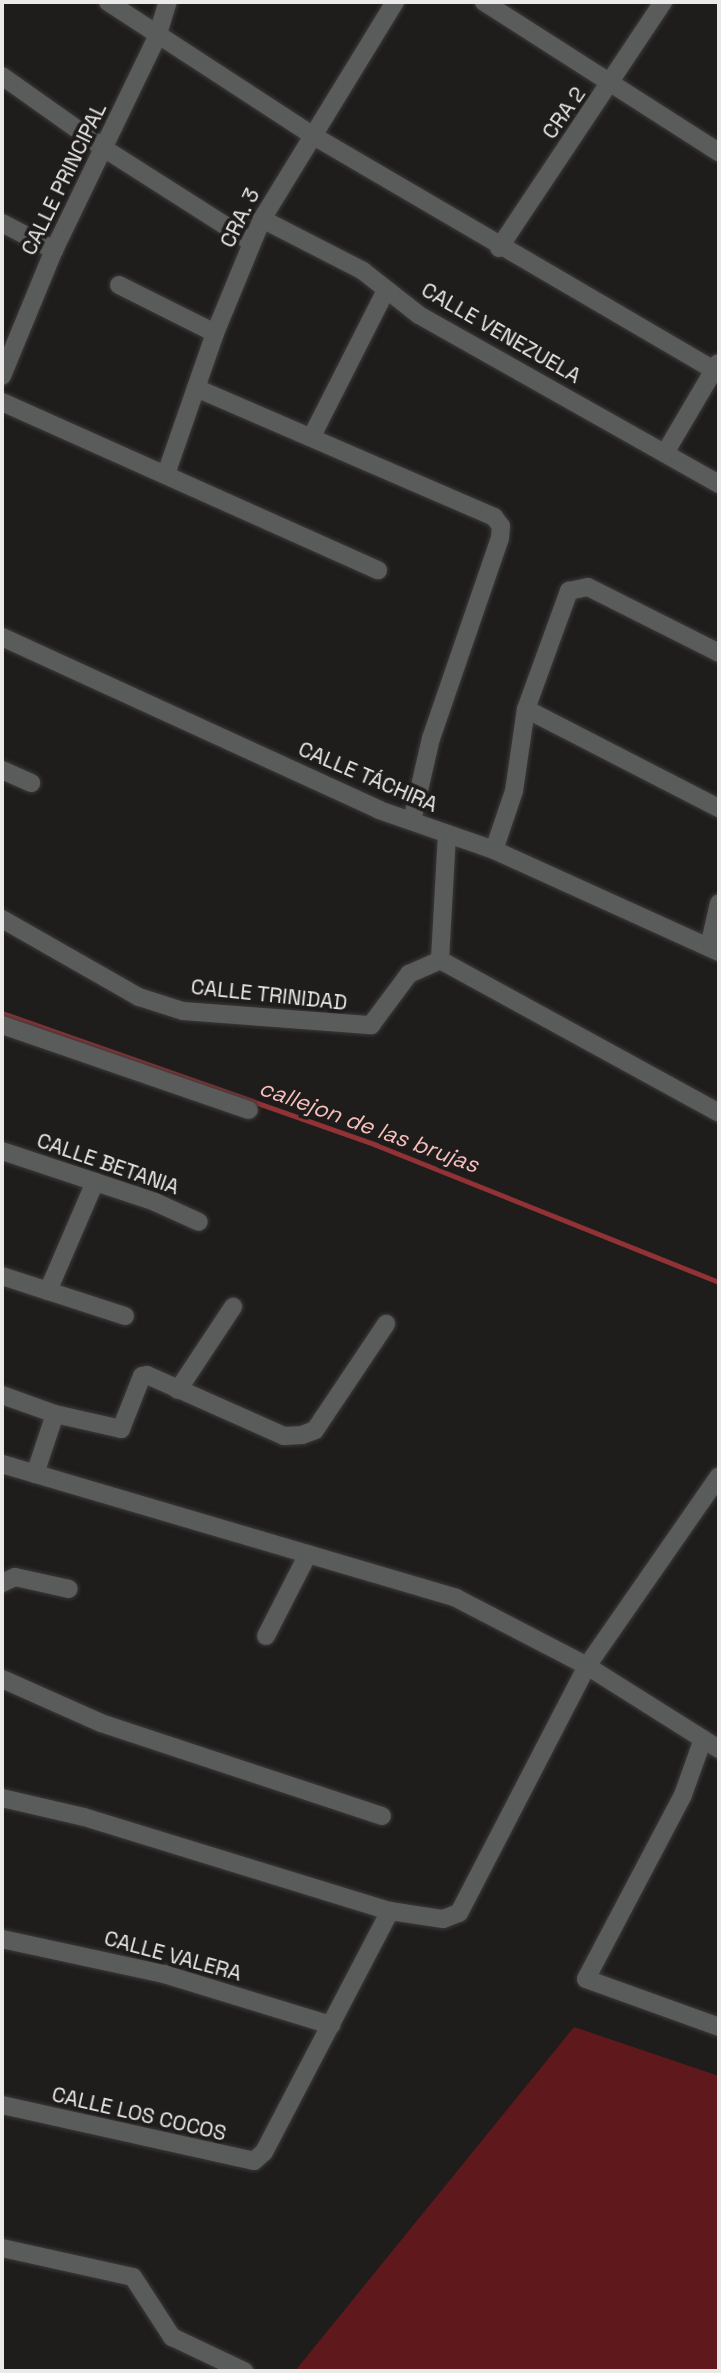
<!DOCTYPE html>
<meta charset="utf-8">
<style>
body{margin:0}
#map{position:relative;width:721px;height:2373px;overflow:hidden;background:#1f1c1c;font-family:"Space Grotesk",sans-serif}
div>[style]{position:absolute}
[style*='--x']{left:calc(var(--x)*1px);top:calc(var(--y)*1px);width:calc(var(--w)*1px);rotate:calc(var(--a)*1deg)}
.green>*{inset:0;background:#5f191d}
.stream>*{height:5px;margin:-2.5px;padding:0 2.5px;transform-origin:2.5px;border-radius:2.5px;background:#913336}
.roads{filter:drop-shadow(0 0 2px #3c3939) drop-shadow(0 0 2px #3c3939)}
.minor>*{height:18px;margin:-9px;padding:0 9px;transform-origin:9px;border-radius:9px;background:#5a5c5b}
span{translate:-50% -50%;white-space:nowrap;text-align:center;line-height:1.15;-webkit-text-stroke:7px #1f1c1c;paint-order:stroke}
.street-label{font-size:21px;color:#eceae9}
.water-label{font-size:23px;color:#f6bfbc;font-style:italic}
.frame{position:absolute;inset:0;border:4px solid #eceae9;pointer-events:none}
</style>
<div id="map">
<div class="green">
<div style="clip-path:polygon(574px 2027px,719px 2076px,719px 2371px,295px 2371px)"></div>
</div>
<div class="stream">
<div style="--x:2;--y:1013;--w:397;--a:19.4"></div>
<div style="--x:376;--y:1145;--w:369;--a:21.8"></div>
</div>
<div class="roads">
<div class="minor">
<div style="--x:108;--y:2;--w:244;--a:33.1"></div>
<div style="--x:312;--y:135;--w:471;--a:30.3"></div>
<div style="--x:484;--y:2;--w:279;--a:32.6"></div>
<div style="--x:2;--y:76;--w:126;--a:35.3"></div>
<div style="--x:105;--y:149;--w:173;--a:32.5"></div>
<div style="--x:262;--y:219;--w:114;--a:27.2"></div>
<div style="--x:363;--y:271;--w:71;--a:38.2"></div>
<div style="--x:419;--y:315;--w:344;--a:29.4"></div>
<div style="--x:2;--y:223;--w:59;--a:27.4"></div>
<div style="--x:499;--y:248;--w:296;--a:-56.3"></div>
<div style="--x:119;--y:285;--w:107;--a:26.6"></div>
<div style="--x:2;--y:376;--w:136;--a:-67.6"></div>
<div style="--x:54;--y:250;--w:237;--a:-64.2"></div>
<div style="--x:157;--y:37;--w:37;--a:-73"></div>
<div style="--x:196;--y:388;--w:325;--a:23.4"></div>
<div style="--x:494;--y:517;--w:11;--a:52"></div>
<div style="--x:501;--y:526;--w:12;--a:95"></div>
<div style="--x:500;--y:538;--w:212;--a:109"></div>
<div style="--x:431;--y:738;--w:85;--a:102.9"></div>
<div style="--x:2;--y:402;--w:412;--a:24.1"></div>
<div style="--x:312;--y:436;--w:164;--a:-63.1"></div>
<div style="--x:665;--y:453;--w:104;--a:-59.5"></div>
<div style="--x:166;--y:474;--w:149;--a:-70.8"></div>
<div style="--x:215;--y:333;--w:123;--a:-67.6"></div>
<div style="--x:262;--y:219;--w:255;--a:-58.5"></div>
<div style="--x:2;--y:637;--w:415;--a:24.6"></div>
<div style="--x:379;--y:810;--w:122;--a:19.2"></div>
<div style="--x:494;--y:850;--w:247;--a:24.4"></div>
<div style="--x:526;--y:709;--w:217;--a:27.2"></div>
<div style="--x:2;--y:770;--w:32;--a:24"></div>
<div style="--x:447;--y:834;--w:126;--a:93.2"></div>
<div style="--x:440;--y:960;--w:318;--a:28.7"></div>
<div style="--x:494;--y:850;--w:62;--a:-71.3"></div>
<div style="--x:514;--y:791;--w:83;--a:-81.7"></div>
<div style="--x:526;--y:709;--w:126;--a:-70"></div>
<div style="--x:569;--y:591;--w:19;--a:-12"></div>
<div style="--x:588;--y:587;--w:147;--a:26.7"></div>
<div style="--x:2;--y:919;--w:158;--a:29.7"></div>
<div style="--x:139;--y:997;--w:46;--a:17.7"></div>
<div style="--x:183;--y:1011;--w:189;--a:4.3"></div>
<div style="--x:371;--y:1025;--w:64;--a:-53.3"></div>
<div style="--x:409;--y:974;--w:34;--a:-24"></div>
<div style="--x:709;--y:947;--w:45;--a:-77.2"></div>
<div style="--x:2;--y:1025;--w:261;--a:19"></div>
<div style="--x:2;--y:1151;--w:161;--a:18.4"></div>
<div style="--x:155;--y:1202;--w:48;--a:24.4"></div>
<div style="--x:2;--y:1276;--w:48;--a:18.1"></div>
<div style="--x:48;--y:1291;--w:119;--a:-66.7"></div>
<div style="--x:48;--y:1291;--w:81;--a:18"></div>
<div style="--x:178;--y:1390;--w:100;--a:-56.5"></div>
<div style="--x:2;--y:1395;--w:56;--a:19.7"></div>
<div style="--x:55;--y:1414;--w:68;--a:12.8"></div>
<div style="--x:121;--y:1429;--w:57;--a:-68.4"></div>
<div style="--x:142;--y:1376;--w:5;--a:-11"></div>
<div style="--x:147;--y:1375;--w:150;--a:24"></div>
<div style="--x:284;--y:1436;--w:18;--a:-3"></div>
<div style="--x:302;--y:1435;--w:14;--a:-21"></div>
<div style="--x:315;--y:1430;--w:128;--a:-56.2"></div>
<div style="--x:2;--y:1464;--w:473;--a:16.4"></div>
<div style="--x:456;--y:1598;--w:148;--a:27.4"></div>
<div style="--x:587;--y:1666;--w:156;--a:32.2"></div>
<div style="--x:35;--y:1474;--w:63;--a:-71.6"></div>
<div style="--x:2;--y:1583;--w:14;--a:-25"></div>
<div style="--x:15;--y:1577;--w:55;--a:12.5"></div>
<div style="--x:266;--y:1636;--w:92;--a:-62.9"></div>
<div style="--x:2;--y:1679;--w:108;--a:24"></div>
<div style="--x:101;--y:1723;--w:296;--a:18.3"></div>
<div style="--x:703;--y:1739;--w:59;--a:109.7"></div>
<div style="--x:683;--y:1795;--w:208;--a:117.8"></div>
<div style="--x:586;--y:1979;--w:141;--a:19.8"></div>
<div style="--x:2;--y:1798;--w:84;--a:13"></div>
<div style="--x:84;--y:1817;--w:320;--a:17.1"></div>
<div style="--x:2;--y:1939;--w:166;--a:12.2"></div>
<div style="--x:164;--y:1974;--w:175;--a:17"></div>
<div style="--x:2;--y:2105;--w:258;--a:12.5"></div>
<div style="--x:254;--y:2161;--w:13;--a:-42"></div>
<div style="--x:264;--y:2152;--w:272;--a:-62.4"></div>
<div style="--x:390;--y:1911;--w:54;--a:8.6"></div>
<div style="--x:443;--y:1919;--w:17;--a:-21"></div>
<div style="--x:459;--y:1913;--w:278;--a:-62.6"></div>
<div style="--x:587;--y:1666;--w:231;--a:-55.2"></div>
<div style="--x:2;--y:2248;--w:134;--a:12.5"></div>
<div style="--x:133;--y:2277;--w:72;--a:57"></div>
<div style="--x:172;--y:2337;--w:80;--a:25.3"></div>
</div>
</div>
<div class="street-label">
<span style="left:564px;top:113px;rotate:-55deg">CRA 2</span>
<span style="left:64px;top:179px;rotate:-64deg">CALLE PRINCIPAL</span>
<span style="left:240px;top:218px;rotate:-64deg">CRA. 3</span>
<span style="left:501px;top:333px;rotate:30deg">CALLE VENEZUELA</span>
<span style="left:368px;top:777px;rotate:23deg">CALLE TÁCHIRA</span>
<span style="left:269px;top:995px;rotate:6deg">CALLE TRINIDAD</span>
<span style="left:108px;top:1164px;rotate:19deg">CALLE BETANIA</span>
<span style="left:173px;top:1956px;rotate:15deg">CALLE VALERA</span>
<span style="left:139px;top:2114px;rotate:13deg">CALLE LOS COCOS</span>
</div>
<div class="water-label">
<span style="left:369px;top:1126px;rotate:20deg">callejon de las brujas</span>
</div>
<div class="frame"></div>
</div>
